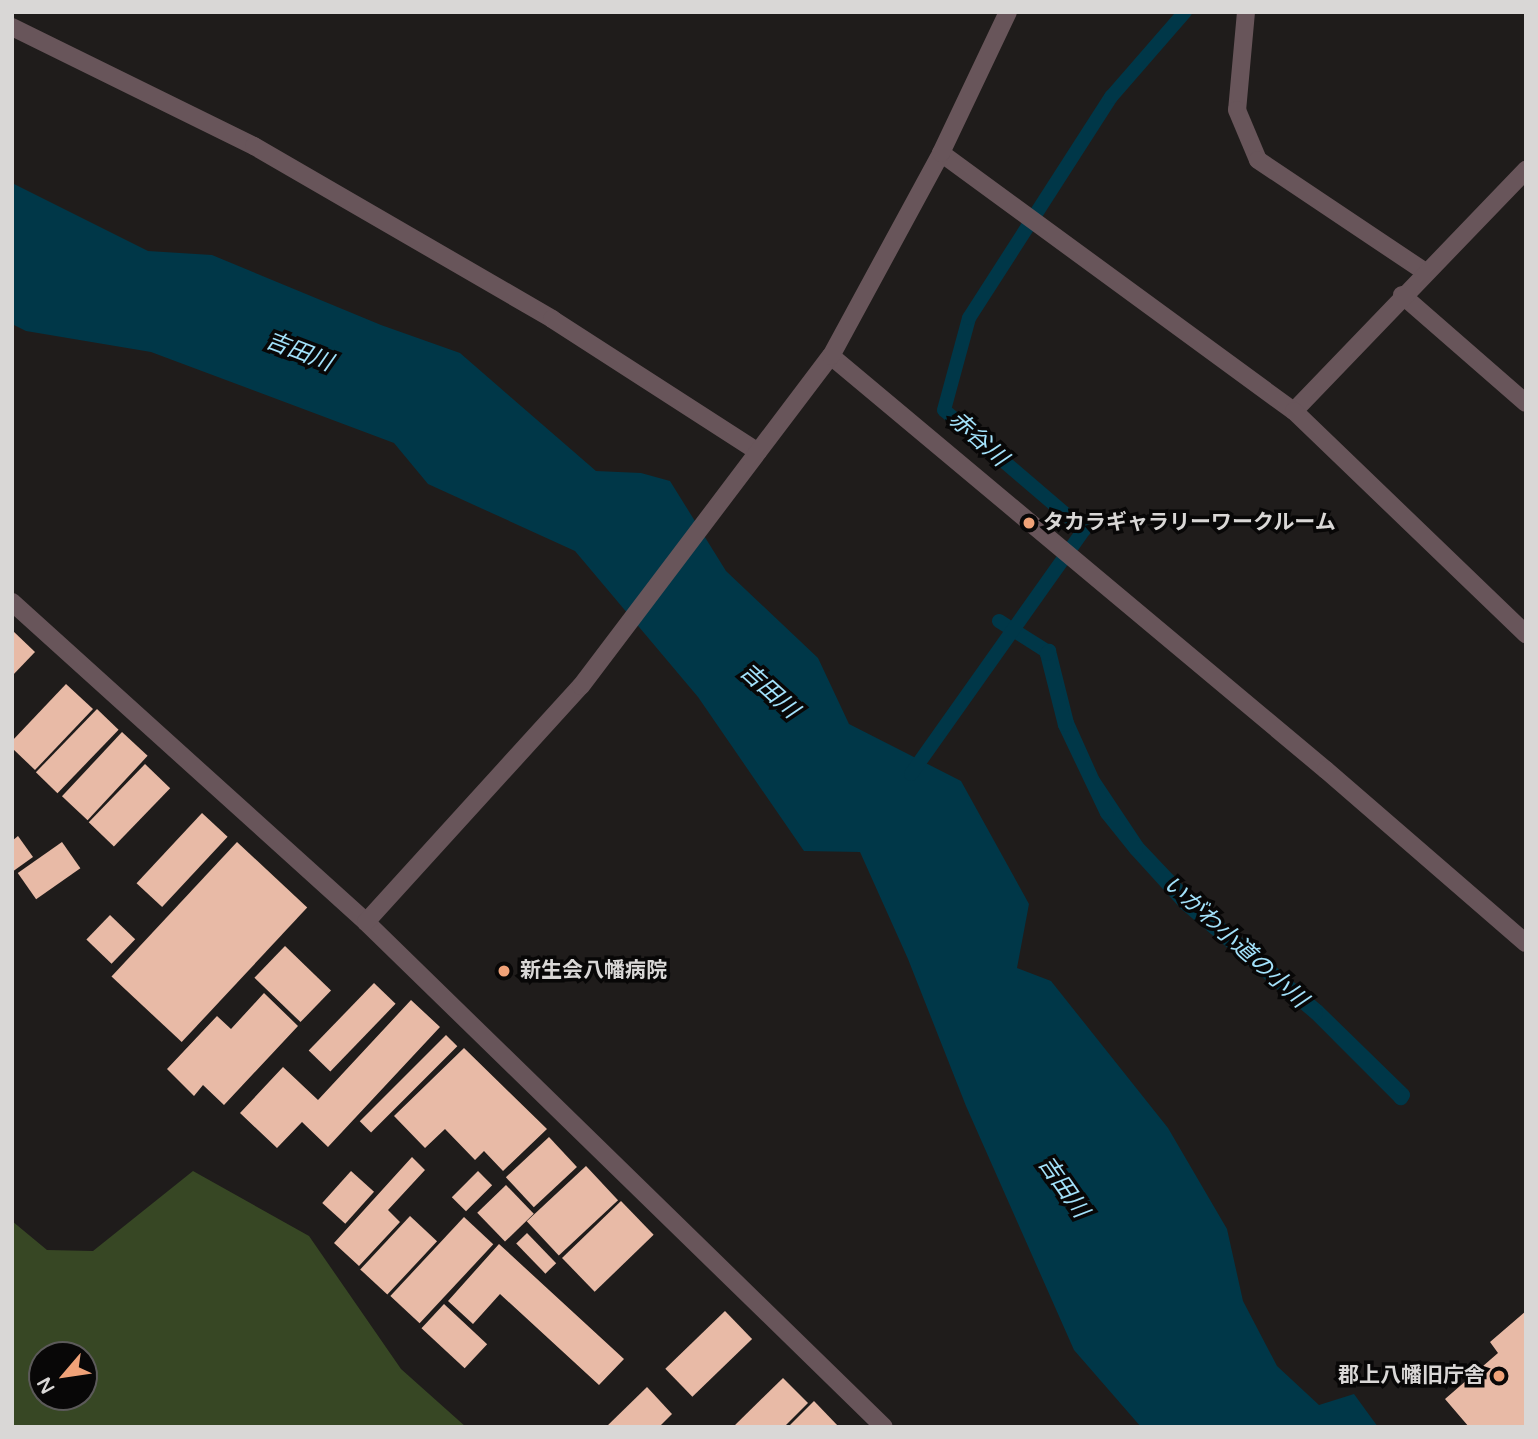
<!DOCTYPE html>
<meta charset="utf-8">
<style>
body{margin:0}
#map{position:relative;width:1538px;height:1439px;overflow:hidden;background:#1f1c1b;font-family:"Varela Round","Noto Sans JP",sans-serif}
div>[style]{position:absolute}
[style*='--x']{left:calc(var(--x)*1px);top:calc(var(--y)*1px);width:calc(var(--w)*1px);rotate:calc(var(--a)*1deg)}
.forest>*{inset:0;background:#374724}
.water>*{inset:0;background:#003748}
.stream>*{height:14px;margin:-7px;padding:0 7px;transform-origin:7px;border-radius:7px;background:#003748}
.building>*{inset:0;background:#e8baa6;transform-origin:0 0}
.service>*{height:18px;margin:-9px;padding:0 9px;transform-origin:9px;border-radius:9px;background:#68555a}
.minor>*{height:18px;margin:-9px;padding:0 9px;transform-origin:9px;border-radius:9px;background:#68555a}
.dots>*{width:19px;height:19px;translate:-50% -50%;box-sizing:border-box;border:4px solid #080707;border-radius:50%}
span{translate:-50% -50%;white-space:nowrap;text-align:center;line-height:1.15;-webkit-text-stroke:7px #080707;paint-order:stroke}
.poi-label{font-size:21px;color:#d9d7d6;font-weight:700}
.left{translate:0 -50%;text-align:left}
.right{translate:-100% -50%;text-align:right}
.water-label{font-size:23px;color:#a3e2fb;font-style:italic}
.frame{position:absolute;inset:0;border:14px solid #d9d7d6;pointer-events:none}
.north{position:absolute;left:28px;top:1341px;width:70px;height:70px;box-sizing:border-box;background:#080707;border:2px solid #5c5a5a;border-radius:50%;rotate:241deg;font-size:19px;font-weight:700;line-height:28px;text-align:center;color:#d9d7d6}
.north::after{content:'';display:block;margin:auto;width:24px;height:32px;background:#f0a278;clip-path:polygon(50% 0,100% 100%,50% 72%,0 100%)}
</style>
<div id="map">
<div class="forest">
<div style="clip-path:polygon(evenodd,193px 1171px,309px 1236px,401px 1369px,466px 1427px,12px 1427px,12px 1221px,47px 1250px,93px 1251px,193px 1171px,42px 1355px,84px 1355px,84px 1397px,42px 1397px,42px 1355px)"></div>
</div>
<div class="water">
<div style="clip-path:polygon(12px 183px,148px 251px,212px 255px,381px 325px,460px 353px,596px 471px,641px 473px,670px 481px,726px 571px,818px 658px,849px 724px,961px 781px,1029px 904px,1017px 968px,1051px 981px,1168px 1128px,1227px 1229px,1243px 1301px,1277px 1366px,1319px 1405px,1354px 1394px,1378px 1427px,1141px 1427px,1074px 1350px,966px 1106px,908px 959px,860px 852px,804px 851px,698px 697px,575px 551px,428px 484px,394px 443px,151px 352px,26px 331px,12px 324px)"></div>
</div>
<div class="stream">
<div style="--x:999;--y:621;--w:58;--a:32.3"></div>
<div style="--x:1048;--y:652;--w:7;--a:74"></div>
<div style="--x:1049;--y:651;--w:74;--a:76"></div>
<div style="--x:1067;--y:723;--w:64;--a:65.9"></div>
<div style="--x:1093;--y:781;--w:79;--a:56.3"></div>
<div style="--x:1137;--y:847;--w:74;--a:46.6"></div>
<div style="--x:1188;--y:901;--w:170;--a:40.5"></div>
<div style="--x:1317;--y:1011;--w:120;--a:44.3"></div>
<div style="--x:1403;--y:1095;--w:4;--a:124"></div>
<div style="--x:1401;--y:1098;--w:120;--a:-135"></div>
<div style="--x:1316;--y:1013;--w:170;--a:-140"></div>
<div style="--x:1186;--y:904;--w:74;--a:-132.3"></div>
<div style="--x:1136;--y:849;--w:46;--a:-128.9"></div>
<div style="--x:1107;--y:813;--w:98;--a:-115.5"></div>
<div style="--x:1065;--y:725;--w:73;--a:-104.2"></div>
<div style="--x:1047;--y:654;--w:4;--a:-56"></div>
<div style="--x:911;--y:774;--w:299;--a:-54.7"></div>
<div style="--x:1084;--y:530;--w:184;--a:-139.4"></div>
<div style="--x:944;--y:410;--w:95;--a:-74.8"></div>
<div style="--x:969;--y:318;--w:263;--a:-57.3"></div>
<div style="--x:1111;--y:97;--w:113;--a:-49"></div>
</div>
<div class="building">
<div style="clip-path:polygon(12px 630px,35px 652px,12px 676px)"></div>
<div style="clip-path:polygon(66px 684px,93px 709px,35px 770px,12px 748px,12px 741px)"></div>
<div style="left:97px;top:709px;width:30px;height:88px;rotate:44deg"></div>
<div style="left:122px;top:732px;width:35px;height:88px;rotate:43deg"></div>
<div style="left:145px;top:764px;width:35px;height:81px;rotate:44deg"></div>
<div style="left:202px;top:813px;width:35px;height:96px;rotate:43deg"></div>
<div style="clip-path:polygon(18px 836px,33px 857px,12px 872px,12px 841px)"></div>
<div style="left:62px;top:842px;width:32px;height:54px;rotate:55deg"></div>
<div style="left:237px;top:842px;width:96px;height:184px;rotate:43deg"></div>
<div style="left:110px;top:915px;width:35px;height:34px;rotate:44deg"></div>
<div style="left:285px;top:946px;width:64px;height:44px;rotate:44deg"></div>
<div style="left:374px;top:983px;width:30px;height:94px;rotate:44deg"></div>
<div style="clip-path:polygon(264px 993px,298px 1026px,224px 1105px,203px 1085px,194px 1096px,167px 1069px,217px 1016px,231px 1029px)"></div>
<div style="clip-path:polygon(411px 1000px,440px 1027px,328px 1147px,302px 1122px,277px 1148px,240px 1113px,283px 1067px,318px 1100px)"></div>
<div style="left:446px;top:1035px;width:16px;height:122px;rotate:45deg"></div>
<div style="clip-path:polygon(464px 1048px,547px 1129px,503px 1171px,484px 1151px,475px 1160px,445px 1129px,425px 1148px,394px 1116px)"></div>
<div style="left:549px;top:1137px;width:41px;height:59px;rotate:47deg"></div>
<div style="clip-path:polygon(412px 1157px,425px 1170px,388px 1210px,400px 1222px,359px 1266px,334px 1243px)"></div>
<div style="left:586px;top:1166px;width:47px;height:81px;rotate:47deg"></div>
<div style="left:351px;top:1171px;width:31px;height:43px;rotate:42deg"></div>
<div style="left:478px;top:1171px;width:20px;height:37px;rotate:45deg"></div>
<div style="left:506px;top:1185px;width:40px;height:40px;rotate:46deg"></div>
<div style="left:621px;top:1201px;width:47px;height:82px;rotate:46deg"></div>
<div style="left:410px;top:1216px;width:37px;height:73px;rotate:43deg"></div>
<div style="left:464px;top:1217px;width:40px;height:108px;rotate:43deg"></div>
<div style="left:527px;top:1233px;width:42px;height:15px;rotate:46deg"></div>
<div style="clip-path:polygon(499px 1244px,624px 1359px,599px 1385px,500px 1294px,473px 1324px,448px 1301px)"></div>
<div style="left:444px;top:1304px;width:59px;height:33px;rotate:43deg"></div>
<div style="left:725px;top:1311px;width:39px;height:83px;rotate:46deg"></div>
<div style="clip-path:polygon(1526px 1311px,1526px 1427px,1469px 1427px,1445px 1399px,1498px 1353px,1490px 1342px)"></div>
<div style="clip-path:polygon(783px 1378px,808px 1403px,784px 1427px,733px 1427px)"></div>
<div style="clip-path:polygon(647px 1387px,672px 1414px,659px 1427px,606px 1427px)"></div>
<div style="clip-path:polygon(814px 1401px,839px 1427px,788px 1427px)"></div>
</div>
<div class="service">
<div style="--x:1246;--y:12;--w:98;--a:95.2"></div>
<div style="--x:1237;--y:110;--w:54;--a:67.2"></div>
<div style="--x:1258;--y:160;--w:201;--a:33.8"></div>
<div style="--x:1402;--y:295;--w:164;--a:41.1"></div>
<div style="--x:1294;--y:411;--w:335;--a:-46.1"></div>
</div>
<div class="minor">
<div style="--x:12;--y:27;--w:270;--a:26.2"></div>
<div style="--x:254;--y:146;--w:345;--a:30.1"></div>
<div style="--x:552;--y:319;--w:245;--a:32.8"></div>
<div style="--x:941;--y:153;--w:437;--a:36.2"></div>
<div style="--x:1294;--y:411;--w:322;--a:43.9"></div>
<div style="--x:831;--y:356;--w:645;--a:39.91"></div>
<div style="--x:1326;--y:770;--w:264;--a:40.9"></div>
<div style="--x:12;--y:602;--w:477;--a:42.1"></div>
<div style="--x:366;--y:922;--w:723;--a:44.27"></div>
<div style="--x:366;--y:922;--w:319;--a:-47.7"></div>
<div style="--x:581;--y:686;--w:414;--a:-52.9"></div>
<div style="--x:831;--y:356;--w:231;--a:-61.5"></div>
<div style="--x:941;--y:153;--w:156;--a:-64.6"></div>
</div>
<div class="dots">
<div style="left:1029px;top:523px;background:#f0a278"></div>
<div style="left:504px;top:971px;background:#f0a278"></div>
<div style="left:1499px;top:1376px;background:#f0a278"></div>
</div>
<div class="poi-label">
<span class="left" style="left:1043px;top:523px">タカラギャラリーワークルーム</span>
<span class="left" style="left:520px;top:971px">新生会八幡病院</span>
<span class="right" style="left:1485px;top:1376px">郡上八幡旧庁舎</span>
</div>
<div class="water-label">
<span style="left:299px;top:352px;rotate:21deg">吉田川</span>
<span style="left:978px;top:439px;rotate:42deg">赤谷川</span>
<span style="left:769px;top:691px;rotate:42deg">吉田川</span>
<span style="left:1235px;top:942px;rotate:42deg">いがわ小道の小川</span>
<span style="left:1063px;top:1187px;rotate:55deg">吉田川</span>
</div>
<div class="frame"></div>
<div class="north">N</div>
</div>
